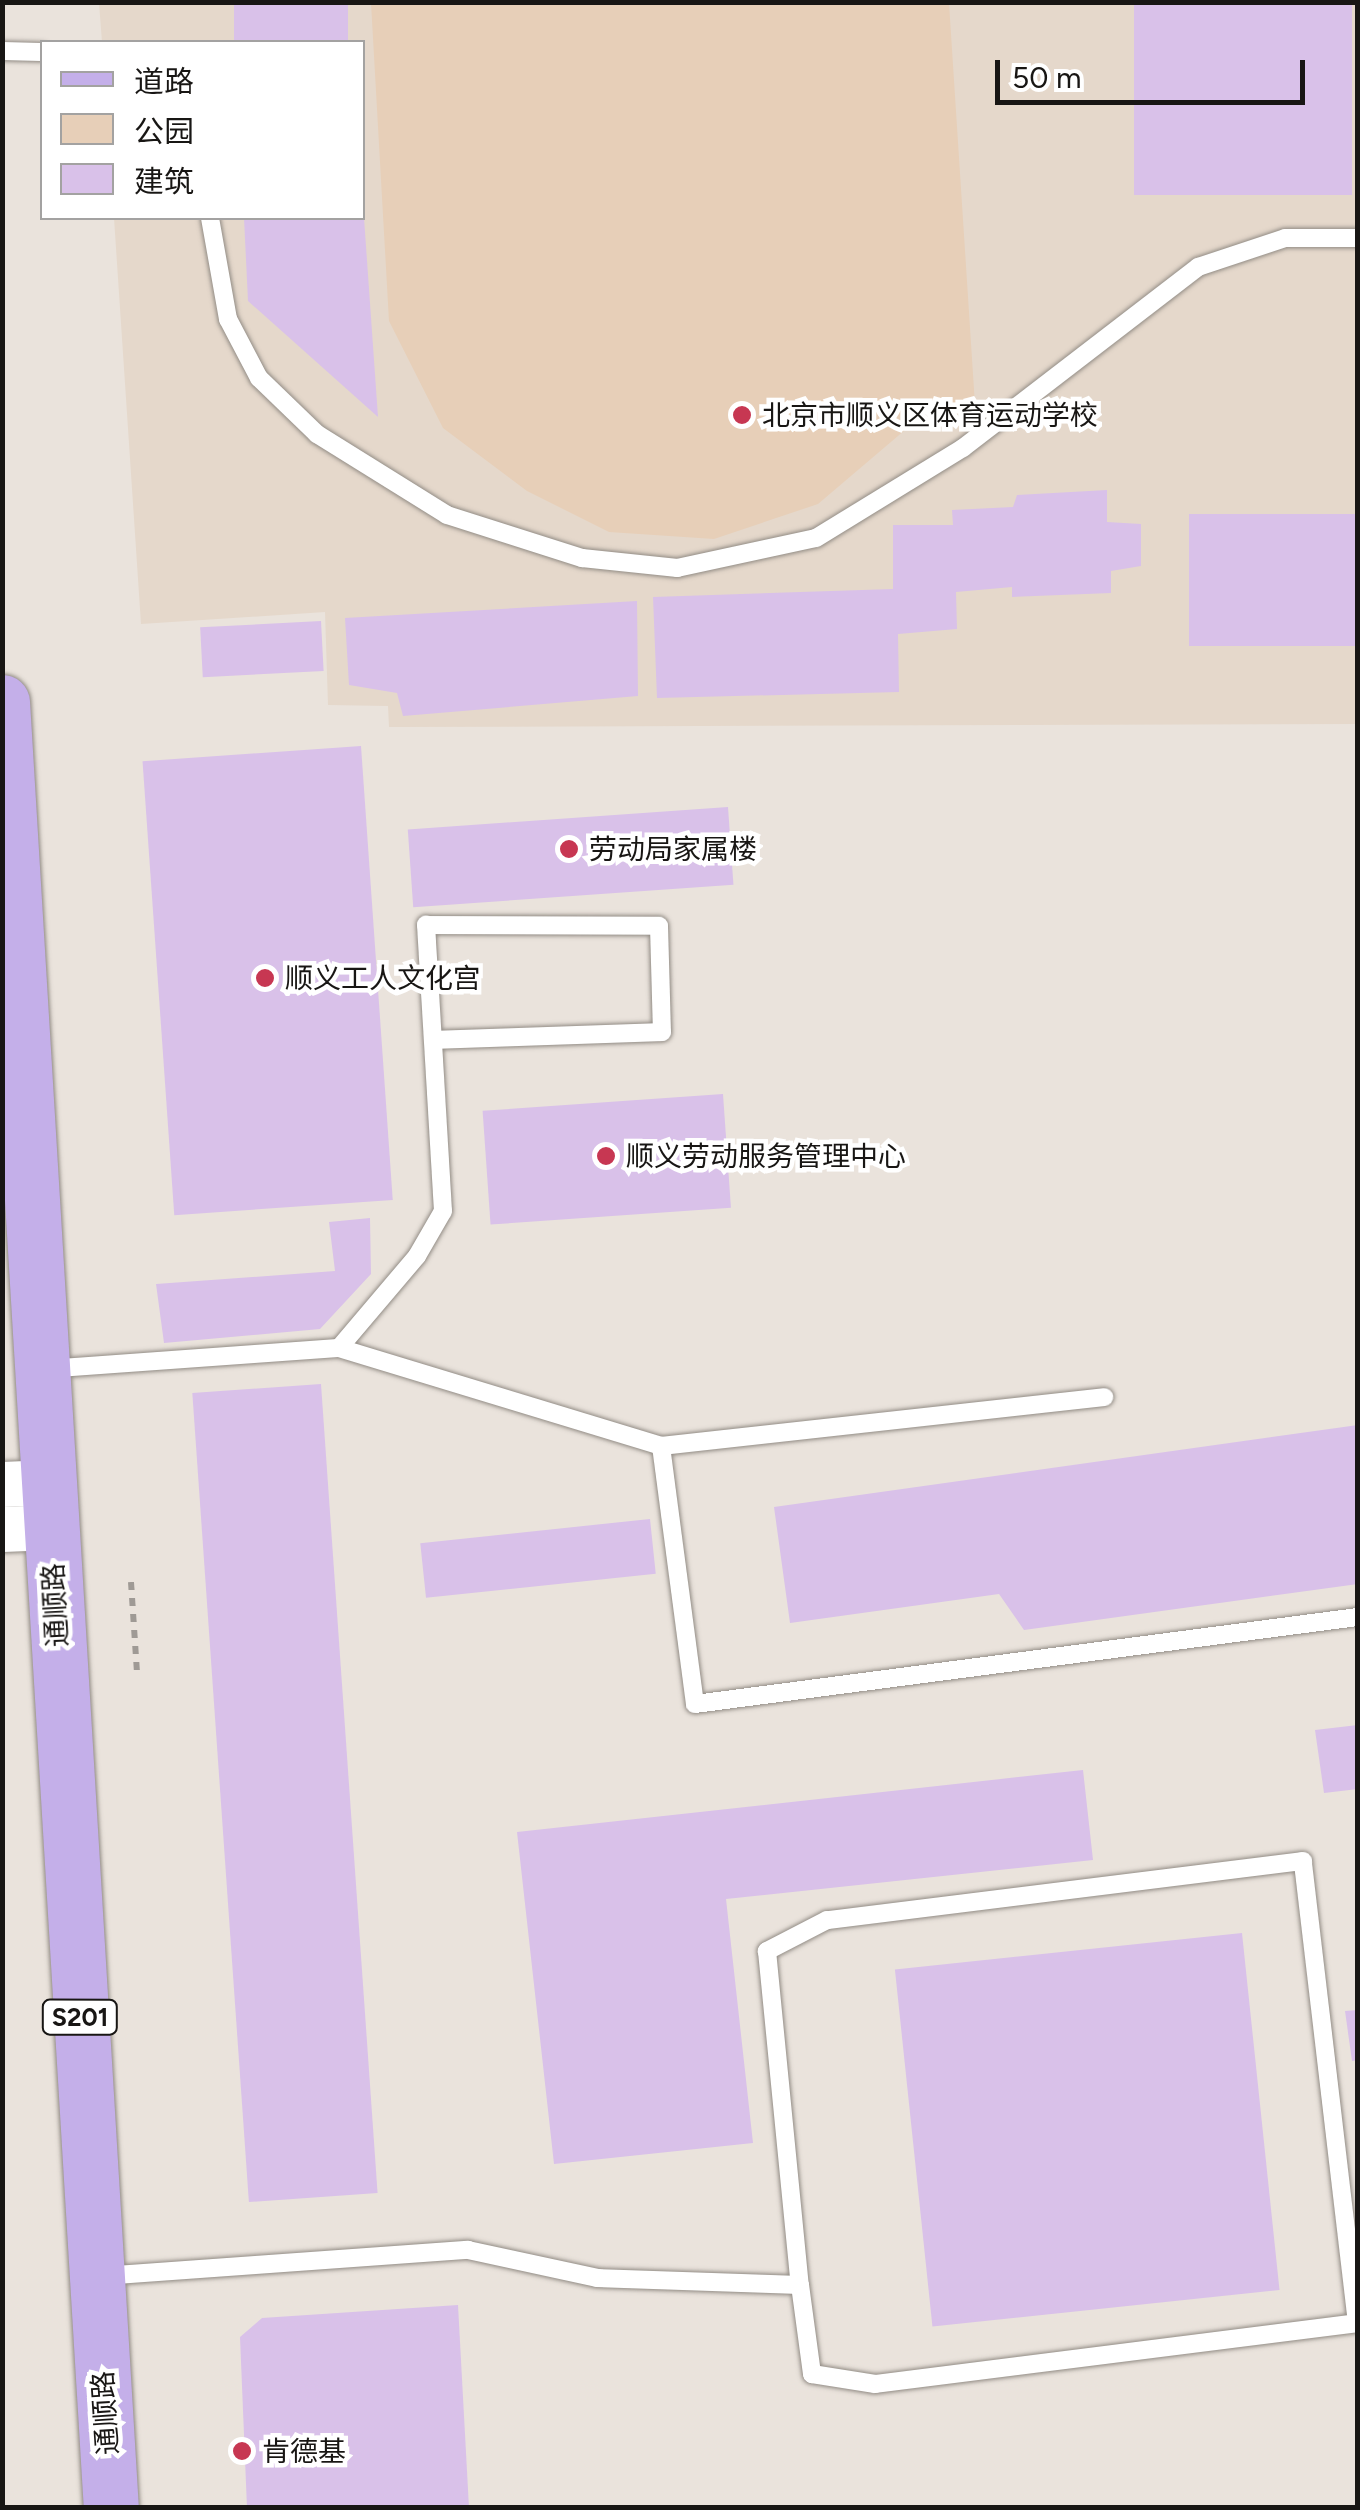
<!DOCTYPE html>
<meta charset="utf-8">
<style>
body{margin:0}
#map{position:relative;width:1360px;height:2510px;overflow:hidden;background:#eae3dc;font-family:Figtree,"Noto Sans SC",sans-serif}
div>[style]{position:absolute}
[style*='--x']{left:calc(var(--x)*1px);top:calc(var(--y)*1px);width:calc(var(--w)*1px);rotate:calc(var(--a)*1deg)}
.built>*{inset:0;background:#e5d8cb}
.green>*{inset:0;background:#e7cfb8}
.building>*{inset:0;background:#d9c1e9;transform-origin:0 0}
.path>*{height:6px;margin-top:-3px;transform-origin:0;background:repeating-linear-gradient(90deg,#9f9a95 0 8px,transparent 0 16px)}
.roads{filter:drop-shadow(0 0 2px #928c85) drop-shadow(0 0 2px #928c85)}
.service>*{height:18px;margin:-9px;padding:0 9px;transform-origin:9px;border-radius:9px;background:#fff}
.tertiary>*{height:45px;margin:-22.5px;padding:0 22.5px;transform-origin:22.5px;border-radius:22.5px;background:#fff}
.primary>*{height:55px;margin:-27.5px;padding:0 27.5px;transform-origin:27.5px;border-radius:27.5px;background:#c4afe9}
.dots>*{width:28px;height:28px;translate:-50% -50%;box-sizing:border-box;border:5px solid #fff;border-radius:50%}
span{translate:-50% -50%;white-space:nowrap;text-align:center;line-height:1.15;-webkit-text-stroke:9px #fff;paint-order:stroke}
.shield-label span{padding:2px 8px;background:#fff;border:2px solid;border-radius:8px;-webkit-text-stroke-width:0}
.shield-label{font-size:25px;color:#181614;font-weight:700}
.poi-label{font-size:28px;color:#181614}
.left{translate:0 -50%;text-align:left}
.street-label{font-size:28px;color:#181614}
.frame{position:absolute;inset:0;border:5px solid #181614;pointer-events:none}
.legend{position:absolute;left:40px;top:40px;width:325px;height:180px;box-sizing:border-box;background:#fff;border:2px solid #a3a2a1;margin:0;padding:12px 18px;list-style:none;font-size:30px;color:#181614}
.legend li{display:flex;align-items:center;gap:20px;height:50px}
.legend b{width:50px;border:2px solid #a3a2a1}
.scale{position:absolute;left:995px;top:60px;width:310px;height:45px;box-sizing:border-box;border:5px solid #181614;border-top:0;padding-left:12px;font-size:30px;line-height:35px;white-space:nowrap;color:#181614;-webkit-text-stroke:8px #fff;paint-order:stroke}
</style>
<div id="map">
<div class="built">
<div style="clip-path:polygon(99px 3px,1357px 3px,1357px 724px,389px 727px,388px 706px,328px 705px,325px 612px,141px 624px,114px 218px,362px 218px,362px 42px,102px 42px)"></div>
</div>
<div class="green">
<div style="clip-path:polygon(371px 3px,949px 3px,975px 405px,921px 403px,905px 430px,818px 504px,714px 539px,609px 532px,527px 491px,443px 428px,389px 321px)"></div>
</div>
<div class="building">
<div style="left:234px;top:2px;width:114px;height:40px"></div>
<div style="left:1134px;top:2px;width:218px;height:193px"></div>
<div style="clip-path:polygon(244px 218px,364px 218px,378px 417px,248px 301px)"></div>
<div style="clip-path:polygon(1107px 490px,1107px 522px,1141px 524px,1141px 566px,1111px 571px,1111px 593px,1012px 597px,1012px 587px,956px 592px,957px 629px,898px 634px,899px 692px,657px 698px,653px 597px,893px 589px,893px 525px,953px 525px,952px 510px,1013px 507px,1017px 495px)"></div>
<div style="left:1358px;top:514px;width:132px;height:169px;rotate:90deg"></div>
<div style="clip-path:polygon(637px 601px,638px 696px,403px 716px,397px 693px,349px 685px,345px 618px)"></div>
<div style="left:321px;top:621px;width:50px;height:121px;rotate:87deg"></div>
<div style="left:361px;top:746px;width:455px;height:219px;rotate:86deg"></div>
<div style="left:728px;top:807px;width:78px;height:321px;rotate:86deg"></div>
<div style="left:723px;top:1094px;width:114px;height:241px;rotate:86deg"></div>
<div style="clip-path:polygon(370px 1218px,371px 1274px,320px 1329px,164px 1343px,156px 1284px,335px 1271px,329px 1222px)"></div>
<div style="left:321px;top:1384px;width:811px;height:129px;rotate:86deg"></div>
<div style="clip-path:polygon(1358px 1425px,1358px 1584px,1024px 1630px,999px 1594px,790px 1623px,774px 1507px)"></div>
<div style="left:650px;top:1519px;width:55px;height:231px;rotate:84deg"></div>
<div style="clip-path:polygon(1358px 1725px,1358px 1789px,1324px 1793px,1315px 1730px)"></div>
<div style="clip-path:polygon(1083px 1770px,1093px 1860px,726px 1899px,753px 2143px,554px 2164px,517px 1832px)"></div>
<div style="left:1242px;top:1933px;width:359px;height:349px;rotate:84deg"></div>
<div style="clip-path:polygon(1358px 2010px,1358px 2060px,1352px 2061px,1345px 2011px)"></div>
<div style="clip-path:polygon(458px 2305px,469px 2508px,247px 2508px,240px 2337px,262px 2318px)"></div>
</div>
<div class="path">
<div style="--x:131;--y:1582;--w:90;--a:86.2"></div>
</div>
<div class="roads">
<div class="service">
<div style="--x:2;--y:51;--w:40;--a:1.4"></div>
<div style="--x:210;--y:218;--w:103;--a:79.9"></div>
<div style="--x:228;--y:319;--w:67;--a:62.3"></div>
<div style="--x:259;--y:378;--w:81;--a:44"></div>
<div style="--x:317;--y:434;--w:153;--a:31.9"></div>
<div style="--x:447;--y:515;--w:142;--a:17.7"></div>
<div style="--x:582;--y:558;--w:96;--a:6"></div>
<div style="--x:677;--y:568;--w:142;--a:-12.2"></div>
<div style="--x:816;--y:538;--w:172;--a:-31.5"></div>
<div style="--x:963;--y:448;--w:297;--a:-37.6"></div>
<div style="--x:1198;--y:267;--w:92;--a:-18.4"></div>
<div style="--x:1285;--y:238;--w:73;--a:0"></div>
<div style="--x:339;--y:1348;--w:337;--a:16.9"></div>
<div style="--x:661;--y:1446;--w:260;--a:82.5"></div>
<div style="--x:695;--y:1704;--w:669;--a:-7.48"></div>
<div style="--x:46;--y:1369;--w:294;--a:-4.1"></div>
<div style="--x:339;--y:1348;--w:121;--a:-49.7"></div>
<div style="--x:417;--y:1256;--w:52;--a:-60"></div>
<div style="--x:443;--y:1211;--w:287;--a:-93.4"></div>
<div style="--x:426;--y:925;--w:233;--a:0.2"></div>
<div style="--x:659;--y:926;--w:106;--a:88.4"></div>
<div style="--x:662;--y:1032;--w:229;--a:178"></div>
<div style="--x:661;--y:1446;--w:446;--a:-6.3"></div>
<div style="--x:102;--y:2276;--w:367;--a:-4.1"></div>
<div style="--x:468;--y:2250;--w:132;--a:12.2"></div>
<div style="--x:597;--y:2278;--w:203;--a:2"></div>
<div style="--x:800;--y:2285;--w:90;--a:82.3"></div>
<div style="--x:812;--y:2374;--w:64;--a:9"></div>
<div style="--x:875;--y:2384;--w:486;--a:-7.2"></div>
<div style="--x:1357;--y:2323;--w:465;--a:-96.7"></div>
<div style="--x:1303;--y:1861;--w:480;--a:172.9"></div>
<div style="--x:827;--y:1920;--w:68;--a:152.7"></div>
<div style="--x:767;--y:1951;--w:336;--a:84.4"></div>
</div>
<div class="tertiary">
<div style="--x:2;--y:1484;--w:48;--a:-2.4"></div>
<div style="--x:2;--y:1529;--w:49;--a:-2.3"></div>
</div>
<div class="primary">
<div style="--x:2;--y:702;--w:1809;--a:86.55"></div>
</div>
</div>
<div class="dots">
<div style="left:742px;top:415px;background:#c73752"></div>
<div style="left:569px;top:849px;background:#c73752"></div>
<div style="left:265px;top:978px;background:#c73752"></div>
<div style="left:606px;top:1156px;background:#c73752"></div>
<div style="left:242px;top:2451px;background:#c73752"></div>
</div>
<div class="shield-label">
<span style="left:80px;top:2017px">S201</span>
</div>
<div class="poi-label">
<span class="left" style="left:762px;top:415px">北京市顺义区体育运动学校</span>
<span class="left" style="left:589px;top:849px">劳动局家属楼</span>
<span class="left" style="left:285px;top:978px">顺义工人文化宫</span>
<span class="left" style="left:626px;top:1156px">顺义劳动服务管理中心</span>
<span class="left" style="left:262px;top:2451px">肯德基</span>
</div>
<div class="street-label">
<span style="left:55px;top:1605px;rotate:-93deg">通顺路</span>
<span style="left:105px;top:2413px;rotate:-94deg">通顺路</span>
</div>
<div class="frame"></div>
<ul class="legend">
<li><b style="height:12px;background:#c4afe9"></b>道路</li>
<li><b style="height:28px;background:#e7cfb8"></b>公园</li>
<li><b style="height:28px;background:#d9c1e9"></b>建筑</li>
</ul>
<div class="scale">50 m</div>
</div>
